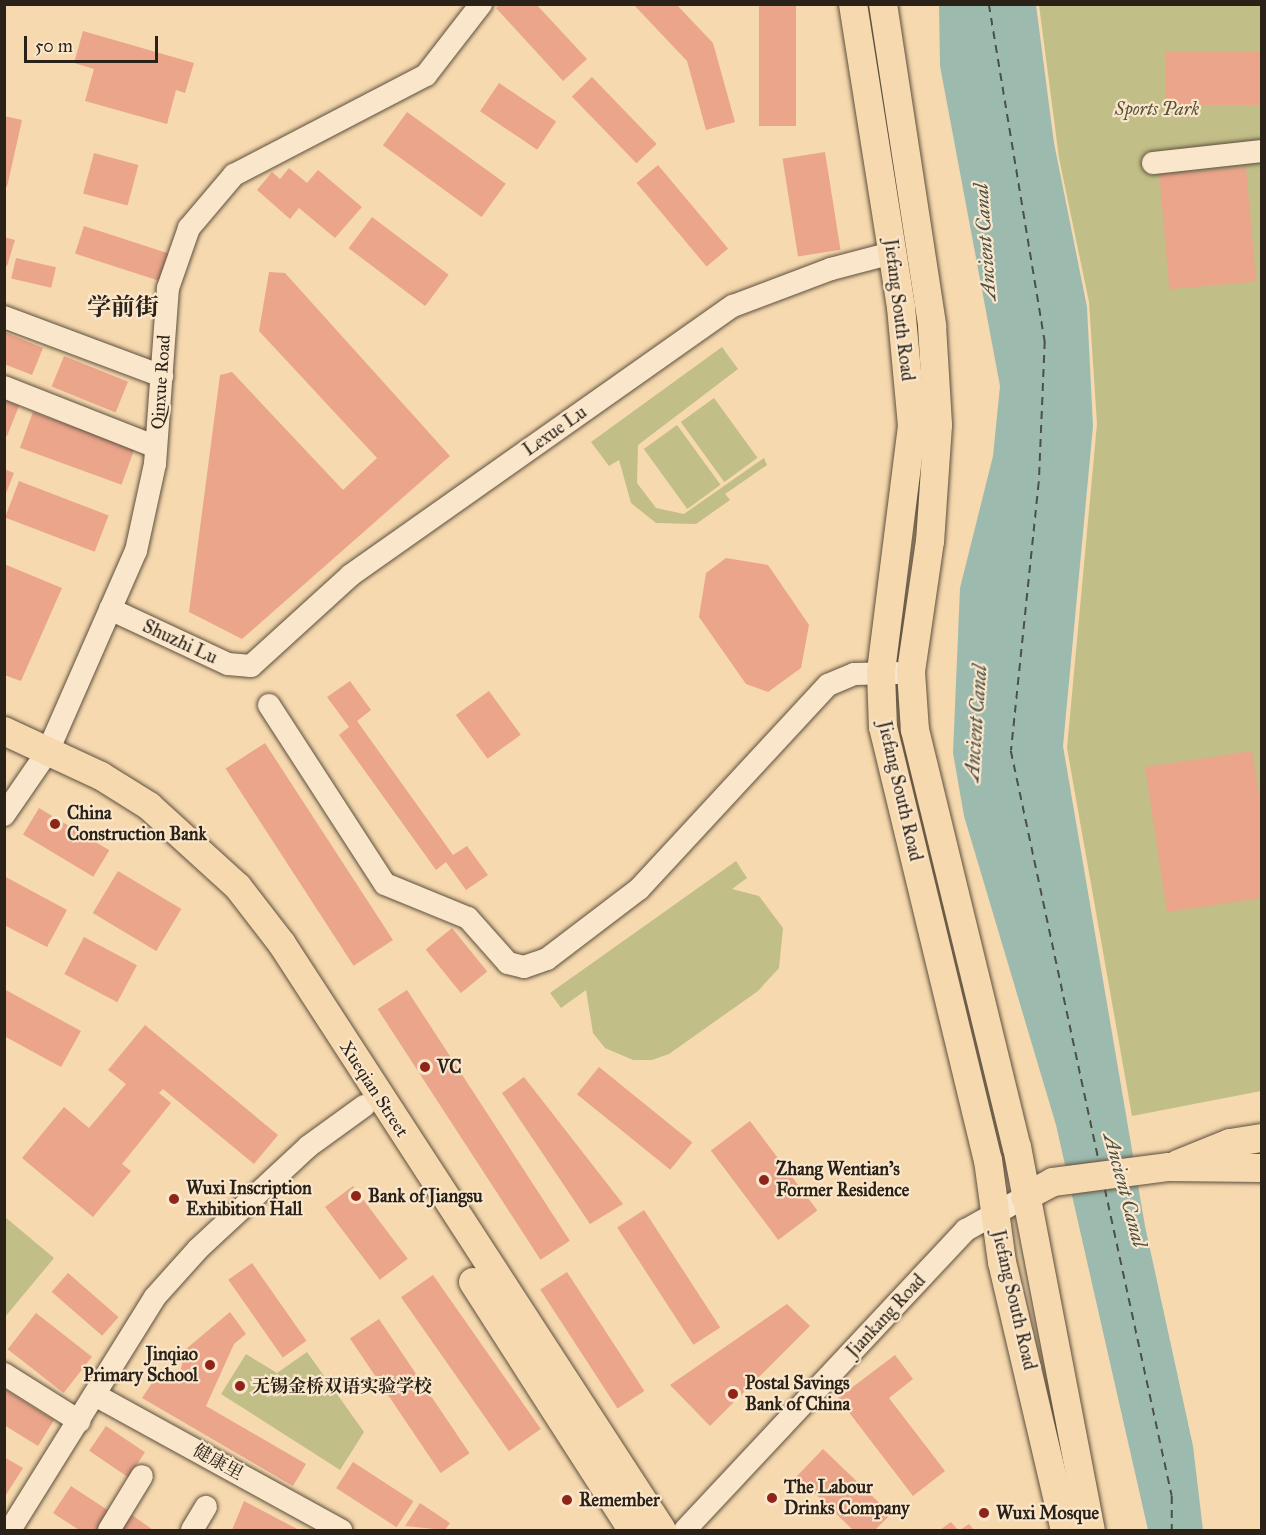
<!DOCTYPE html>
<meta charset="utf-8">
<style>
body{margin:0}
#map{position:relative;width:1266px;height:1535px;overflow:hidden;background:#f7d9af;font-family:"IM FELL Great Primer","Noto Serif SC",serif}
div>[style]{position:absolute}
[style*='--x']{left:calc(var(--x)*1px);top:calc(var(--y)*1px);width:calc(var(--w)*1px);rotate:calc(var(--a)*1deg)}
.green>*{inset:0;background:#c2be87;transform-origin:0 0}
.water>*{inset:0;background:#9dbaae}
.ferry>*{height:1.5px;margin-top:-0.75px;transform-origin:0;background:repeating-linear-gradient(90deg,#4c5046 0 8px,transparent 0 14px)}
.building>*{inset:0;background:#eaa58b;transform-origin:0 0}
.roads{filter:drop-shadow(0 0 2px #5d503e) drop-shadow(0 0 2px #5d503e)}
.minor>*{height:22px;margin:-11px;padding:0 11px;transform-origin:11px;border-radius:11px;background:#fae6cb}
.major>*{height:28px;margin:-14px;padding:0 14px;transform-origin:14px;border-radius:14px;background:#f7d9af}
.dots>*{width:16px;height:16px;translate:-50% -50%;box-sizing:border-box;border:3px solid #fae6cb;border-radius:50%}
span{translate:-50% -50%;white-space:nowrap;text-align:center;line-height:1.15;-webkit-text-stroke:4.5px #fae6cb;paint-order:stroke}
.park-label{font-size:18px;color:#58513a;font-style:italic}
.street-label{font-size:18px;color:#2a2219}
.poi-label{font-size:18px;color:#2a2219;font-weight:700}
.left{translate:0 -50%;text-align:left}
.right{translate:-100% -50%;text-align:right}
.water-label{font-size:20px;color:#4c5046;font-style:italic}
.district-label{font-size:24px;color:#2a2219;font-weight:700}
.frame{position:absolute;inset:0;border:6px solid #2a2219;pointer-events:none}
.scale{position:absolute;left:24px;top:36px;width:134px;height:27px;box-sizing:border-box;border:3px solid #2a2219;border-top:0;padding-left:8px;font-size:18px;line-height:21px;white-space:nowrap;color:#2a2219;-webkit-text-stroke:4px #fae6cb;paint-order:stroke}
</style>
<div id="map">
<div class="green">
<div style="clip-path:polygon(1039px 5px,1261px 5px,1261px 1091px,1132px 1116px,1067px 748px,1097px 424px,1089px 302px,1059px 158px)"></div>
<div style="clip-path:polygon(722px 347px,738px 369px,638px 445px,637px 483px,656px 508px,684px 514px,764px 458px,767px 465px,725px 494px,730px 500px,696px 524px,656px 523px,631px 503px,619px 460px,609px 466px,591px 442px)"></div>
<div style="left:714px;top:398px;width:74px;height:41px;rotate:54deg"></div>
<div style="left:677px;top:425px;width:74px;height:41px;rotate:54deg"></div>
<div style="clip-path:polygon(736px 861px,747px 878px,732px 889px,759px 896px,783px 928px,779px 968px,758px 991px,669px 1054px,652px 1060px,633px 1060px,605px 1048px,593px 1033px,586px 990px,561px 1008px,550px 993px)"></div>
<div style="clip-path:polygon(5px 1217px,54px 1258px,5px 1317px)"></div>
<div style="clip-path:polygon(307px 1352px,364px 1432px,340px 1470px,221px 1394px,246px 1354px,277px 1373px)"></div>
</div>
<div class="water">
<div style="clip-path:polygon(939px 5px,1036px 5px,1054px 143px,1087px 307px,1093px 426px,1063px 746px,1145px 1226px,1193px 1446px,1203px 1530px,1148px 1530px,1056px 1125px,964px 816px,953px 753px,960px 588px,993px 456px,1000px 386px,940px 66px)"></div>
</div>
<div class="ferry">
<div style="--x:989;--y:4;--w:342;--a:80.6"></div>
<div style="--x:1045;--y:341;--w:141;--a:92.4"></div>
<div style="--x:1039;--y:482;--w:270;--a:95.9"></div>
<div style="--x:1011;--y:751;--w:419;--a:77.9"></div>
<div style="--x:1105;--y:1189;--w:314;--a:77.7"></div>
<div style="--x:1172;--y:1496;--w:34;--a:90"></div>
</div>
<div class="building">
<div style="clip-path:polygon(500px 4px,536px 4px,587px 59px,563px 81px,496px 8px)"></div>
<div style="clip-path:polygon(633px 4px,676px 4px,713px 43px,735px 122px,706px 130px,687px 61px)"></div>
<div style="left:759px;top:4px;width:37px;height:122px"></div>
<div style="clip-path:polygon(83px 31px,194px 63px,185px 93px,176px 90px,167px 124px,85px 101px,94px 69px,74px 63px)"></div>
<div style="left:1262px;top:51px;width:54px;height:97px;rotate:90deg"></div>
<div style="left:592px;top:77px;width:93px;height:28px;rotate:46deg"></div>
<div style="left:499px;top:83px;width:69px;height:34px;rotate:34deg"></div>
<div style="left:407px;top:112px;width:122px;height:41px;rotate:36deg"></div>
<div style="clip-path:polygon(4px 116px,22px 120px,7px 187px,4px 186px)"></div>
<div style="left:825px;top:152px;width:99px;height:43px;rotate:81deg"></div>
<div style="left:94px;top:153px;width:46px;height:42px;rotate:15deg"></div>
<div style="left:658px;top:165px;width:109px;height:28px;rotate:50deg"></div>
<div style="left:1246px;top:167px;width:115px;height:87px;rotate:85deg"></div>
<div style="clip-path:polygon(289px 168px,307px 183px,318px 170px,362px 207px,335px 238px,299px 208px,290px 219px,257px 190px,272px 172px,280px 179px)"></div>
<div style="left:372px;top:217px;width:96px;height:39px;rotate:37deg"></div>
<div style="left:84px;top:226px;width:89px;height:29px;rotate:18deg"></div>
<div style="clip-path:polygon(4px 237px,15px 240px,7px 266px,4px 265px)"></div>
<div style="left:16px;top:258px;width:41px;height:21px;rotate:13deg"></div>
<div style="clip-path:polygon(269px 272px,285px 273px,450px 456px,242px 639px,189px 612px,220px 375px,232px 372px,343px 490px,377px 458px,259px 331px)"></div>
<div style="clip-path:polygon(4px 332px,43px 348px,32px 375px,4px 364px)"></div>
<div style="left:64px;top:356px;width:69px;height:33px;rotate:22deg"></div>
<div style="clip-path:polygon(4px 400px,19px 406px,7px 436px,4px 435px)"></div>
<div style="left:33px;top:412px;width:108px;height:38px;rotate:20deg"></div>
<div style="clip-path:polygon(4px 469px,14px 473px,5px 496px,4px 496px)"></div>
<div style="left:19px;top:481px;width:96px;height:39px;rotate:21deg"></div>
<div style="clip-path:polygon(726px 558px,768px 565px,809px 625px,801px 668px,768px 692px,746px 684px,699px 617px,706px 573px)"></div>
<div style="clip-path:polygon(4px 564px,62px 588px,21px 681px,4px 675px)"></div>
<div style="clip-path:polygon(350px 681px,371px 710px,357px 721px,453px 855px,467px 846px,488px 875px,466px 890px,446px 862px,436px 870px,339px 735px,349px 727px,327px 697px)"></div>
<div style="left:489px;top:691px;width:54px;height:41px;rotate:54deg"></div>
<div style="left:265px;top:743px;width:235px;height:47px;rotate:57deg"></div>
<div style="clip-path:polygon(1252px 751px,1262px 812px,1262px 898px,1167px 912px,1145px 767px)"></div>
<div style="left:39px;top:808px;width:82px;height:31px;rotate:31deg"></div>
<div style="left:118px;top:871px;width:74px;height:49px;rotate:31deg"></div>
<div style="clip-path:polygon(4px 876px,67px 910px,47px 947px,4px 925px)"></div>
<div style="left:452px;top:928px;width:56px;height:34px;rotate:51deg"></div>
<div style="left:84px;top:937px;width:60px;height:42px;rotate:28deg"></div>
<div style="clip-path:polygon(4px 989px,81px 1031px,61px 1067px,4px 1036px)"></div>
<div style="left:407px;top:990px;width:299px;height:35px;rotate:57deg"></div>
<div style="clip-path:polygon(145px 1025px,278px 1135px,254px 1164px,163px 1089px,159px 1093px,171px 1103px,122px 1164px,131px 1171px,93px 1217px,22px 1158px,64px 1107px,89px 1128px,126px 1084px,108px 1070px)"></div>
<div style="left:599px;top:1067px;width:120px;height:35px;rotate:39deg"></div>
<div style="clip-path:polygon(524px 1077px,623px 1204px,590px 1224px,502px 1093px)"></div>
<div style="left:750px;top:1121px;width:112px;height:49px;rotate:53deg"></div>
<div style="left:353px;top:1186px;width:91px;height:35px;rotate:53deg"></div>
<div style="left:644px;top:1210px;width:140px;height:32px;rotate:57deg"></div>
<div style="left:252px;top:1263px;width:95px;height:29px;rotate:55deg"></div>
<div style="left:567px;top:1272px;width:142px;height:32px;rotate:57deg"></div>
<div style="left:68px;top:1273px;width:67px;height:25px;rotate:41deg"></div>
<div style="left:433px;top:1275px;width:188px;height:39px;rotate:55deg"></div>
<div style="clip-path:polygon(787px 1304px,810px 1326px,710px 1426px,670px 1385px)"></div>
<div style="clip-path:polygon(230px 1312px,246px 1334px,234px 1344px,206px 1406px,306px 1464px,293px 1486px,142px 1398px,161px 1369px,178px 1380px,186px 1349px)"></div>
<div style="left:36px;top:1313px;width:71px;height:46px;rotate:38deg"></div>
<div style="left:379px;top:1319px;width:162px;height:35px;rotate:56deg"></div>
<div style="clip-path:polygon(895px 1355px,913px 1379px,889px 1398px,945px 1471px,913px 1496px,838px 1398px)"></div>
<div style="clip-path:polygon(4px 1389px,54px 1420px,38px 1446px,4px 1425px)"></div>
<div style="left:106px;top:1426px;width:47px;height:30px;rotate:34deg"></div>
<div style="clip-path:polygon(823px 1449px,891px 1514px,875px 1530px,853px 1530px,797px 1476px)"></div>
<div style="clip-path:polygon(4px 1457px,23px 1468px,4px 1498px)"></div>
<div style="left:353px;top:1462px;width:72px;height:31px;rotate:33deg"></div>
<div style="clip-path:polygon(71px 1486px,109px 1511px,97px 1530px,79px 1530px,53px 1513px)"></div>
<div style="clip-path:polygon(244px 1501px,299px 1530px,232px 1530px)"></div>
<div style="clip-path:polygon(420px 1503px,450px 1523px,445px 1530px,405px 1526px)"></div>
<div style="clip-path:polygon(132px 1515px,153px 1530px,121px 1530px)"></div>
<div style="clip-path:polygon(951px 1522px,958px 1530px,940px 1530px)"></div>
<div style="clip-path:polygon(969px 1524px,974px 1530px,960px 1530px)"></div>
</div>
<div class="roads">
<div class="minor">
<div style="--x:1153;--y:163;--w:110;--a:-6.3"></div>
<div style="--x:4;--y:317;--w:169;--a:20.5"></div>
<div style="--x:4;--y:387;--w:163;--a:21.5"></div>
<div style="--x:110;--y:609;--w:130;--a:25"></div>
<div style="--x:228;--y:664;--w:23;--a:5"></div>
<div style="--x:251;--y:666;--w:135;--a:-42.3"></div>
<div style="--x:351;--y:575;--w:467;--a:-35.2"></div>
<div style="--x:733;--y:306;--w:105;--a:-20.7"></div>
<div style="--x:831;--y:269;--w:63;--a:-14.7"></div>
<div style="--x:269;--y:705;--w:213;--a:57.1"></div>
<div style="--x:385;--y:884;--w:90;--a:22.3"></div>
<div style="--x:468;--y:918;--w:60;--a:48.4"></div>
<div style="--x:508;--y:963;--w:16;--a:14"></div>
<div style="--x:524;--y:967;--w:24;--a:-19"></div>
<div style="--x:547;--y:959;--w:116;--a:-37.3"></div>
<div style="--x:639;--y:889;--w:278;--a:-47.2"></div>
<div style="--x:828;--y:685;--w:28;--a:-23"></div>
<div style="--x:854;--y:674;--w:42;--a:-1.4"></div>
<div style="--x:4;--y:815;--w:78;--a:-55.5"></div>
<div style="--x:48;--y:751;--w:219;--a:-66.3"></div>
<div style="--x:136;--y:551;--w:89;--a:-77.7"></div>
<div style="--x:155;--y:464;--w:176;--a:-85.8"></div>
<div style="--x:168;--y:288;--w:64;--a:-70.7"></div>
<div style="--x:189;--y:228;--w:70;--a:-49.7"></div>
<div style="--x:234;--y:175;--w:216;--a:-27.5"></div>
<div style="--x:426;--y:75;--w:90;--a:-52.2"></div>
<div style="--x:4;--y:1374;--w:89;--a:32.1"></div>
<div style="--x:95;--y:1395;--w:281;--a:28.8"></div>
<div style="--x:10;--y:1530;--w:274;--a:-58.1"></div>
<div style="--x:155;--y:1297;--w:64;--a:-48.1"></div>
<div style="--x:198;--y:1249;--w:151;--a:-42.9"></div>
<div style="--x:309;--y:1146;--w:68;--a:-36"></div>
<div style="--x:109;--y:1530;--w:63;--a:-58.6"></div>
<div style="--x:192;--y:1530;--w:27;--a:-59"></div>
<div style="--x:685;--y:1530;--w:411;--a:-46.9"></div>
<div style="--x:966;--y:1230;--w:68;--a:-29.2"></div>
</div>
<div class="major">
<div style="--x:853;--y:4;--w:307;--a:81"></div>
<div style="--x:901;--y:307;--w:120;--a:84.7"></div>
<div style="--x:912;--y:426;--w:249;--a:97.2"></div>
<div style="--x:881;--y:673;--w:54;--a:87.9"></div>
<div style="--x:883;--y:727;--w:446;--a:76.4"></div>
<div style="--x:988;--y:1160;--w:103;--a:82.2"></div>
<div style="--x:1002;--y:1262;--w:275;--a:76.8"></div>
<div style="--x:883;--y:4;--w:326;--a:81.3"></div>
<div style="--x:932;--y:326;--w:99;--a:86.5"></div>
<div style="--x:938;--y:425;--w:116;--a:93.9"></div>
<div style="--x:930;--y:541;--w:132;--a:98.3"></div>
<div style="--x:911;--y:672;--w:58;--a:86.1"></div>
<div style="--x:915;--y:730;--w:429;--a:76.3"></div>
<div style="--x:1017;--y:1147;--w:390;--a:79.1"></div>
<div style="--x:4;--y:731;--w:107;--a:24.9"></div>
<div style="--x:101;--y:776;--w:57;--a:32"></div>
<div style="--x:149;--y:806;--w:120;--a:42.3"></div>
<div style="--x:238;--y:887;--w:72;--a:52.3"></div>
<div style="--x:282;--y:944;--w:698;--a:57.04"></div>
<div style="--x:1178;--y:1164;--w:56;--a:-22"></div>
<div style="--x:1230;--y:1143;--w:32;--a:-9"></div>
<div style="--x:1025;--y:1197;--w:32;--a:-28"></div>
<div style="--x:1053;--y:1182;--w:117;--a:-7.4"></div>
<div style="--x:1169;--y:1167;--w:93;--a:0.6"></div>
<div style="--x:473;--y:1282;--w:295;--a:57.3"></div>
</div>
</div>
<div class="dots">
<div style="left:55px;top:824px;background:#8f2418"></div>
<div style="left:425px;top:1067px;background:#8f2418"></div>
<div style="left:764px;top:1180px;background:#8f2418"></div>
<div style="left:356px;top:1196px;background:#8f2418"></div>
<div style="left:174px;top:1199px;background:#8f2418"></div>
<div style="left:210px;top:1365px;background:#8f2418"></div>
<div style="left:240px;top:1386px;background:#8f2418"></div>
<div style="left:733px;top:1394px;background:#8f2418"></div>
<div style="left:772px;top:1498px;background:#8f2418"></div>
<div style="left:567px;top:1500px;background:#8f2418"></div>
<div style="left:984px;top:1513px;background:#8f2418"></div>
</div>
<div class="park-label">
<span style="left:1157px;top:109px">Sports Park</span>
</div>
<div class="street-label">
<span style="left:899px;top:310px;rotate:83deg">Jiefang South Road</span>
<span style="left:161px;top:382px;rotate:-86deg">Qinxue Road</span>
<span style="left:555px;top:431px;rotate:-35deg">Lexue Lu</span>
<span style="left:180px;top:642px;rotate:25deg">Shuzhi Lu</span>
<span style="left:900px;top:791px;rotate:77deg">Jiefang South Road</span>
<span style="left:374px;top:1089px;rotate:57deg">Xueqian Street</span>
<span style="left:1014px;top:1300px;rotate:77deg">Jiefang South Road</span>
<span style="left:886px;top:1316px;rotate:-47deg">Jiankang Road</span>
<span style="left:218px;top:1462px;rotate:29deg">健康里</span>
</div>
<div class="poi-label">
<span class="left" style="left:67px;top:824px">China<br>Construction Bank</span>
<span class="left" style="left:437px;top:1067px">VC</span>
<span class="left" style="left:776px;top:1180px">Zhang Wentian's<br>Former Residence</span>
<span class="left" style="left:186px;top:1199px">Wuxi Inscription<br>Exhibition Hall</span>
<span class="left" style="left:368px;top:1196px">Bank of Jiangsu</span>
<span class="right" style="left:198px;top:1365px">Jinqiao<br>Primary School</span>
<span class="left" style="left:745px;top:1394px">Postal Savings<br>Bank of China</span>
<span class="left" style="left:252px;top:1386px">无锡金桥双语实验学校</span>
<span class="left" style="left:784px;top:1498px">The Labour<br>Drinks Company</span>
<span class="left" style="left:579px;top:1500px">Remember</span>
<span class="left" style="left:996px;top:1513px">Wuxi Mosque</span>
</div>
<div class="water-label">
<span style="left:985px;top:242px;rotate:-94deg">Ancient Canal</span>
<span style="left:976px;top:723px;rotate:-86deg">Ancient Canal</span>
<span style="left:1125px;top:1190px;rotate:75deg">Ancient Canal</span>
</div>
<div class="district-label">
<span style="left:123px;top:308px">学前街</span>
</div>
<div class="frame"></div>
<div class="scale">50 m</div>
</div>
